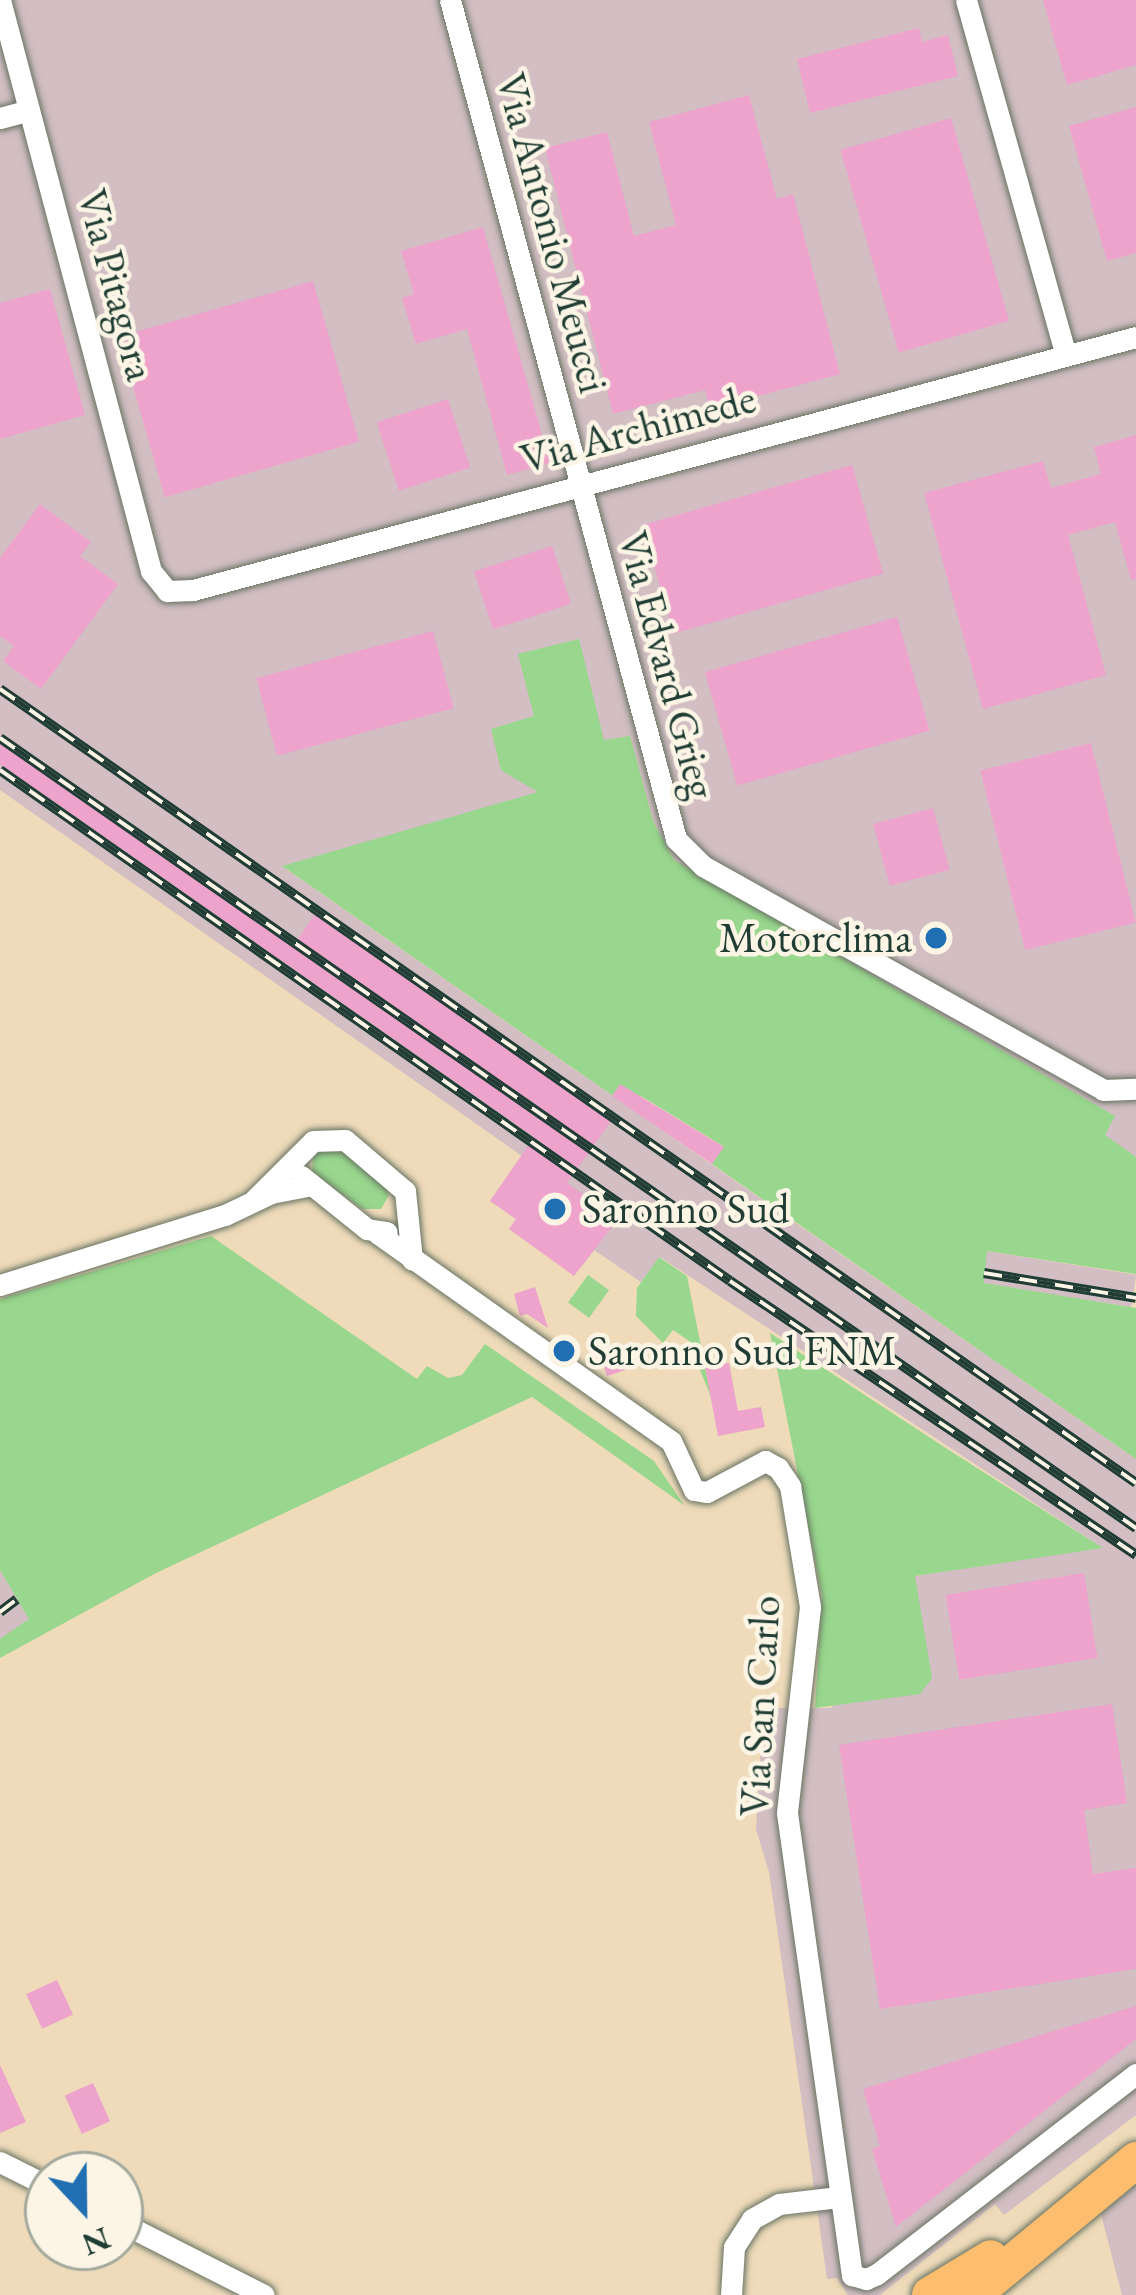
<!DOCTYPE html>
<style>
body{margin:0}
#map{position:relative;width:1136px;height:2295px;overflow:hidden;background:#efdbba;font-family:"EB Garamond",serif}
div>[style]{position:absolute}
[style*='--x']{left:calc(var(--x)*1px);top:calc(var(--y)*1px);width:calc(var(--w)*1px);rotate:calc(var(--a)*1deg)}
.industrial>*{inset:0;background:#d2bec3;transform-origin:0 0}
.green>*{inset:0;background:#98d78d;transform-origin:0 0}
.building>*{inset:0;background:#eda3cb;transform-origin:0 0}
.roads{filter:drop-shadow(0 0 3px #687463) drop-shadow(0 0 3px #687463)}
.minor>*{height:21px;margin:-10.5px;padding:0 10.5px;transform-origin:10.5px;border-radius:10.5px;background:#fff}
.primary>*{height:36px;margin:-18px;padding:0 18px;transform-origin:18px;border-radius:18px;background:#fcbd6f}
.rail>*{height:10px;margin-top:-5px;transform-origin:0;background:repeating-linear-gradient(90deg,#fcf5e5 0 18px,#1f3d34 0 36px);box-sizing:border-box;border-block:3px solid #1f3d34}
.dots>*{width:33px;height:33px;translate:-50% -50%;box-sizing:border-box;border:6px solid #fcf5e5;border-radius:50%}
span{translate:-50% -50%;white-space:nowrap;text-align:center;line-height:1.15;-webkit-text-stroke:9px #fcf5e5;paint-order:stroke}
.street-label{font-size:42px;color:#1f3d34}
.poi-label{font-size:42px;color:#1f3d34}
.right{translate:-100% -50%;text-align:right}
.left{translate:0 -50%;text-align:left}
.north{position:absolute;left:24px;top:2151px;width:120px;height:120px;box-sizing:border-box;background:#fcf5e5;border:3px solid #a4ab9e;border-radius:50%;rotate:158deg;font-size:33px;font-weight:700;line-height:48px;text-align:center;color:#1f3d34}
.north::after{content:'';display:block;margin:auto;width:42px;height:54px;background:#1f6fb2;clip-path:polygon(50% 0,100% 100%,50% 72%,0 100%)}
</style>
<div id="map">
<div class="industrial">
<div style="clip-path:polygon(0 0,1136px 0,1136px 1157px,1104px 1135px,1114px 1116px,674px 860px,653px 821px,630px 736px,605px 741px,534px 716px,540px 792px,283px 867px,1136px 1459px,1136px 2115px,1004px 2215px,995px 2204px,880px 2295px,848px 2295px,837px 2278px,827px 2279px,769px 1872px,756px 1829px,763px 1708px,831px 1708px,915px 1576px,1101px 1547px,660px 1257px,641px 1282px,594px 1250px,583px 1265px,490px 1201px,522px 1156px,0 790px)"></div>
<div style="left:986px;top:1251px;width:152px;height:33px;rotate:9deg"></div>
<div style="clip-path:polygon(0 1570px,30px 1620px,0 1639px)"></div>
<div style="clip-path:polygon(1136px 2176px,1136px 2295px,1122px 2295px,1099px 2207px)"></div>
</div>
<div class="green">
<div style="clip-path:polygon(579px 639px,604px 740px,630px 736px,653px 821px,674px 860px,1115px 1116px,1105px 1135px,1136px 1157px,1136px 1274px,987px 1251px,984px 1283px,1136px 1308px,1136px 1459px,712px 1164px,723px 1146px,641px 1096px,632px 1109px,282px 866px,538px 792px,501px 770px,491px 729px,534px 716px,518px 654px)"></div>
<div style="clip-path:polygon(336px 1147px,383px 1182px,389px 1195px,381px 1209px,362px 1209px,312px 1171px,314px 1149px)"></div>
<div style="clip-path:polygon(211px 1236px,417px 1379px,427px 1366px,448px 1378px,462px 1375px,485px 1344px,654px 1461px,684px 1505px,532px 1397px,156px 1573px,0 1658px,0 1639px,29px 1619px,0 1570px,0 1299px)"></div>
<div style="clip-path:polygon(659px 1257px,687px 1276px,711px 1397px,700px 1370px,689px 1361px,698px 1347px,673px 1330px,663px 1343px,636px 1316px,637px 1288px)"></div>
<div style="left:588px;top:1275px;width:26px;height:34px;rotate:36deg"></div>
<div style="clip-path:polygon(770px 1333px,955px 1454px,1103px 1548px,915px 1576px,932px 1678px,920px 1694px,815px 1708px,822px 1596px)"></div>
</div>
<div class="building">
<div style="clip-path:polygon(1043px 0,1136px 0,1136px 65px,1067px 85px)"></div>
<div style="clip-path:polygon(919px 28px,922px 42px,948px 35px,958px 76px,810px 113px,797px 59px)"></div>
<div style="clip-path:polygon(749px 95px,777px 199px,793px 194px,840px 374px,710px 409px,705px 390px,613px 414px,545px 148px,607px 132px,634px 236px,676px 225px,649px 122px)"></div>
<div style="clip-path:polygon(1136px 107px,1136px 253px,1107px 261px,1069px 126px)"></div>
<div style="left:951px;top:118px;width:211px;height:115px;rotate:74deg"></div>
<div style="clip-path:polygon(483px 227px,550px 463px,507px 475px,467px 329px,416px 344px,402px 298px,414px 294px,401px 251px)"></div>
<div style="left:313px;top:281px;width:167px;height:202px;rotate:74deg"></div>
<div style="clip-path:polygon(50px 289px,85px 415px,0 439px,0 303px)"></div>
<div style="left:448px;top:399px;width:72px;height:75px;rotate:72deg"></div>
<div style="clip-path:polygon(1136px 435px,1136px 579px,1131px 580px,1115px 522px,1068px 535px,1106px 675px,983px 709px,924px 493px,1043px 461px,1051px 488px,1101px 474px,1094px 447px)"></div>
<div style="left:852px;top:465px;width:113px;height:218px;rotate:74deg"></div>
<div style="clip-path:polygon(40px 504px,91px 542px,80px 556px,118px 584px,41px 689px,3px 661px,14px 646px,0 636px,0 558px)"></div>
<div style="left:552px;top:546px;width:61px;height:82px;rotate:72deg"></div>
<div style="left:897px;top:617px;width:118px;height:200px;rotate:74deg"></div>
<div style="left:433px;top:631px;width:80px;height:183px;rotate:75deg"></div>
<div style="clip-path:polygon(0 742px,293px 946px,315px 914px,611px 1121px,567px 1183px,618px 1219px,574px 1276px,509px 1229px,516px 1219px,490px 1201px,534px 1137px,0 764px)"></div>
<div style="left:1091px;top:743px;width:185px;height:114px;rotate:76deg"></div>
<div style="left:933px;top:808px;width:64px;height:62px;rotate:75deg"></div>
<div style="clip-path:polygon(620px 1084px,724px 1147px,712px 1164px,612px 1096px)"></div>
<div style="clip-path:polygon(535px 1287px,548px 1328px,527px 1314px,520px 1316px,514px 1294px)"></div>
<div style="clip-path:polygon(594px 1336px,614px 1350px,621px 1347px,628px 1369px,607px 1376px)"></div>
<div style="clip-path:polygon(729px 1363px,738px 1411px,761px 1407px,765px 1427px,718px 1436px,705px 1367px)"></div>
<div style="left:1084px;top:1573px;width:86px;height:140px;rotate:81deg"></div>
<div style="clip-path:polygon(1112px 1704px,1127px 1803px,1084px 1810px,1093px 1874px,1136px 1868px,1136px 1969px,880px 2009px,839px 1745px)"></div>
<div style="left:57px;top:1980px;width:38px;height:34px;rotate:65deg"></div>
<div style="clip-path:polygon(1136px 2006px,1136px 2039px,896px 2227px,872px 2149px,880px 2146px,863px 2089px)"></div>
<div style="clip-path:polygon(0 2065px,26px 2122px,0 2133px)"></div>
<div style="left:93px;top:2083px;width:42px;height:31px;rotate:66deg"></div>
</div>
<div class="roads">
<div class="minor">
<div style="--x:0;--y:0;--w:591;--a:75.19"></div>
<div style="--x:151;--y:571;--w:26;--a:51"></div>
<div style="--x:167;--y:591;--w:26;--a:-2"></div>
<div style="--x:193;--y:590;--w:976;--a:-15.02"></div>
<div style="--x:450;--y:0;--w:869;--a:74.92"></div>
<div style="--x:676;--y:839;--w:38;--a:45"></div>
<div style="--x:703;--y:866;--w:458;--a:29.2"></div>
<div style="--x:1103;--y:1090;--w:33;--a:-2"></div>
<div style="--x:966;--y:0;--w:369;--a:74.3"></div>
<div style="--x:0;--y:118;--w:30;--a:-15"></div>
<div style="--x:301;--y:1176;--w:85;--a:38.8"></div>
<div style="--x:367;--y:1229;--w:20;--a:9"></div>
<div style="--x:254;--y:1200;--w:83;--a:-45"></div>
<div style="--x:313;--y:1141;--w:32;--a:-2"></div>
<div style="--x:345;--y:1140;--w:79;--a:40.4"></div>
<div style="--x:405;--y:1191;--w:69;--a:84.2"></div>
<div style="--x:377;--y:1233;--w:360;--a:35.3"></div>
<div style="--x:671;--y:1441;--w:54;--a:64.9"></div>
<div style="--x:694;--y:1490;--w:13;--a:9"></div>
<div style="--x:707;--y:1492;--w:66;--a:-28.1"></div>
<div style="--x:765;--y:1461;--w:15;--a:28"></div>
<div style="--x:778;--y:1468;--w:22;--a:56"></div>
<div style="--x:790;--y:1486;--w:123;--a:80.6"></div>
<div style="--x:810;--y:1607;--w:207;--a:96.4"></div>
<div style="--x:787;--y:1813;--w:467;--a:82"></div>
<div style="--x:852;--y:2275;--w:15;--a:16"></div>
<div style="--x:866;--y:2279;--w:12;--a:-24"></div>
<div style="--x:877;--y:2274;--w:327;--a:-37.7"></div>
<div style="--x:0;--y:1285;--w:236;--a:-17.3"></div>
<div style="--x:225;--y:1215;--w:51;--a:-25.6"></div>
<div style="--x:271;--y:1193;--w:38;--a:-11"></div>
<div style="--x:0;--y:2162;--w:54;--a:26.6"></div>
<div style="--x:120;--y:2222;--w:161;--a:26.9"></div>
<div style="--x:731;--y:2295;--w:48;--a:-86.4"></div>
<div style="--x:734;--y:2247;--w:33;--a:-57"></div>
<div style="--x:752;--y:2219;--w:31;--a:-29"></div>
<div style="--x:779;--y:2204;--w:60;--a:-6.7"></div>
</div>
<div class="primary">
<div style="--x:930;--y:2295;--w:71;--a:-31.2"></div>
<div style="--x:973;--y:2295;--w:212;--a:-39.6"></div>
</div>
</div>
<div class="rail">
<div style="--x:0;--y:689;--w:1386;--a:34.95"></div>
<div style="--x:0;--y:738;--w:1384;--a:34.82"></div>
<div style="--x:0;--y:770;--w:891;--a:34.99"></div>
<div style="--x:730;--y:1281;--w:490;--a:34"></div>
<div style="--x:984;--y:1273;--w:154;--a:9.3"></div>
<div style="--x:0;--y:1612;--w:21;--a:-37"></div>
</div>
<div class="dots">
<div style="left:936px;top:938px;background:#1f6fb2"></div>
<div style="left:555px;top:1209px;background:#1f6fb2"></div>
<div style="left:564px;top:1351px;background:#1f6fb2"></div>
</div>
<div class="street-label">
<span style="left:552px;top:233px;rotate:75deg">Via Antonio Meucci</span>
<span style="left:116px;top:285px;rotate:75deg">Via Pitagora</span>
<span style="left:638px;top:429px;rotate:-15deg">Via Archimede</span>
<span style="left:667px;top:665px;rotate:75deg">Via Edvard Grieg</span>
<span style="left:760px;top:1706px;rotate:-87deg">Via San Carlo</span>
</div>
<div class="poi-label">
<span class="right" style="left:912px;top:938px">Motorclima</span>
<span class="left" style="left:582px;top:1209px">Saronno Sud</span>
<span class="left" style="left:588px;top:1351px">Saronno Sud FNM</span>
</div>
<div class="north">N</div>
</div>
